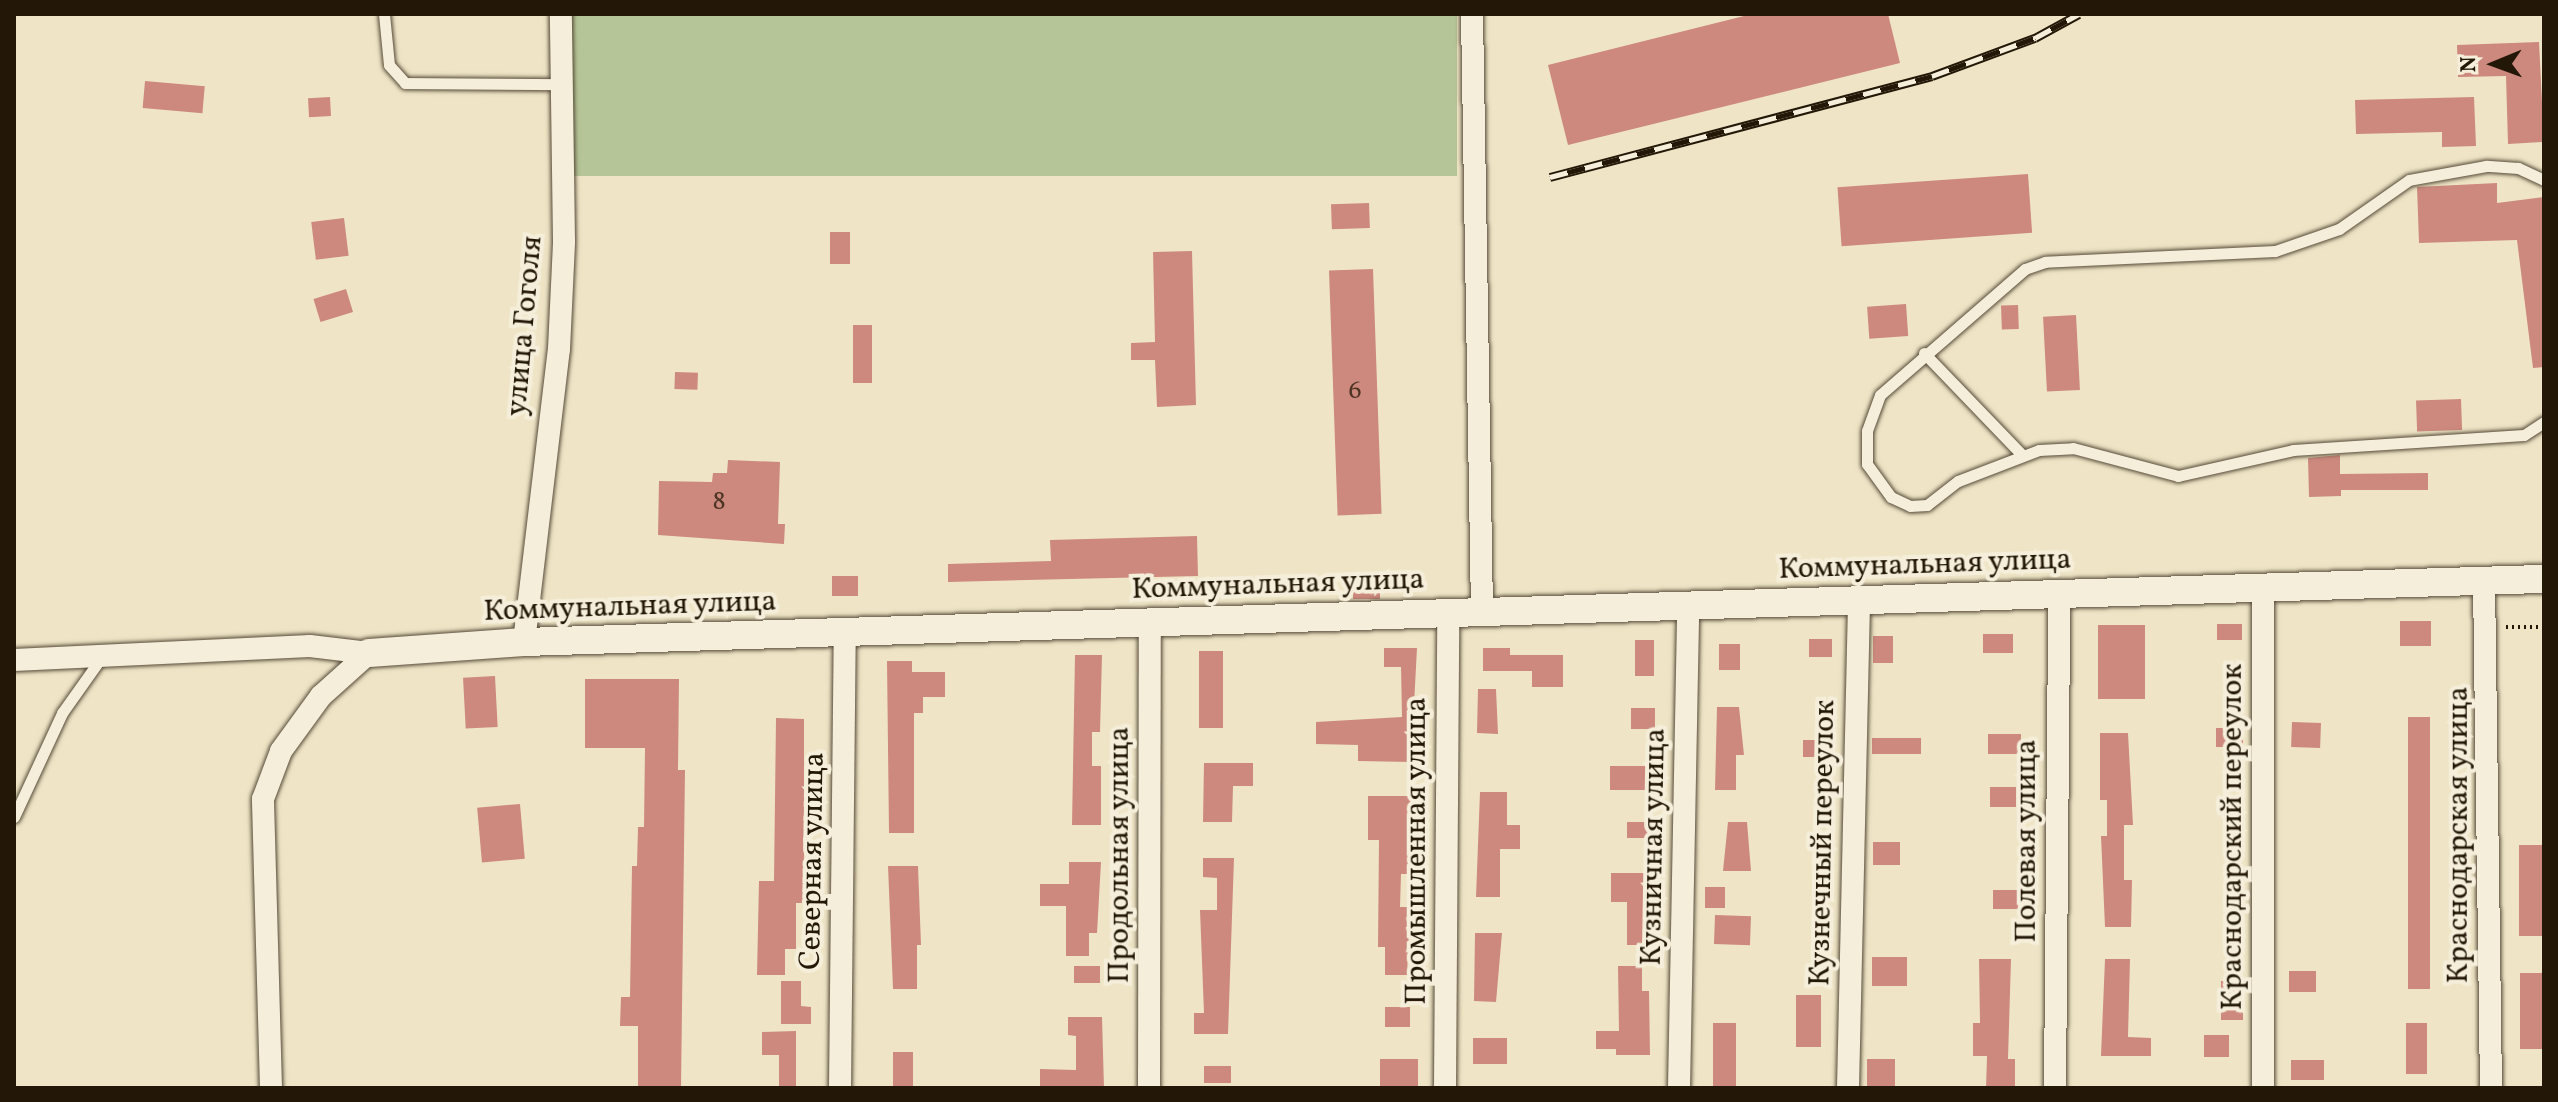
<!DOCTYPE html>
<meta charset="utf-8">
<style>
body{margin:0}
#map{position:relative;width:2558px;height:1102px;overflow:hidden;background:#efe5c6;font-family:Vollkorn,serif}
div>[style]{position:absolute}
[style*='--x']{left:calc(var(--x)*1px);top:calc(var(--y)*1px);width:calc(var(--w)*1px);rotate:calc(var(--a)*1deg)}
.green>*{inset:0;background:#b6c597;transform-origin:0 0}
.building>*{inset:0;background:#cd897d;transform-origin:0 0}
.path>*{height:4px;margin-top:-2px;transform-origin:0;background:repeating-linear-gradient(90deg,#231708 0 2px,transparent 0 6px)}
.roads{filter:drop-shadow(0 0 2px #564a38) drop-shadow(0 0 2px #564a38)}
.service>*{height:11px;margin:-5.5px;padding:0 5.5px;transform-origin:5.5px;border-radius:5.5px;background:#f5eeda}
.minor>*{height:22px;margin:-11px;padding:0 11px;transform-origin:11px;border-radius:11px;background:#f5eeda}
.tertiary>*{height:28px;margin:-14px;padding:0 14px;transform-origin:14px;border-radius:14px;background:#f5eeda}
.rail>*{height:9px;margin-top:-4.5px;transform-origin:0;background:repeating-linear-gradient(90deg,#f5eeda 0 18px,#231708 0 36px);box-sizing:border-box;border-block:2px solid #231708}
span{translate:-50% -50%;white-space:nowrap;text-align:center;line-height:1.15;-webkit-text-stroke:8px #f5eeda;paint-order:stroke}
.number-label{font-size:26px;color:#4e3425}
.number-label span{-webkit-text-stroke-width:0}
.street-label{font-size:30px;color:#231708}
.frame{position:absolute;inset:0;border:16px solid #231708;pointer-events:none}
.north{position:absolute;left:2454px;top:24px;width:80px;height:80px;-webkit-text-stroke:6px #f5eeda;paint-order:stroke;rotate:269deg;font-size:22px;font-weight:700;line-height:32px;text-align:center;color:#231708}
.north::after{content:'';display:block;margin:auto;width:28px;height:36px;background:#231708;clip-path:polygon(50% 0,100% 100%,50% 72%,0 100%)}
</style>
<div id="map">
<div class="green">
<div style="left:571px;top:14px;width:886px;height:162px"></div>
</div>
<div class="building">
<div style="clip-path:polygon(1752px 14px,1888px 14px,1900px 63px,1568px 145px,1548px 65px)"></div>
<div style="clip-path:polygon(2539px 42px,2544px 142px,2508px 144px,2506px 76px,2458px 77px,2457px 45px)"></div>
<div style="left:145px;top:81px;width:60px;height:27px;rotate:5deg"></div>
<div style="left:330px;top:97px;width:19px;height:22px;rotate:87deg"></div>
<div style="clip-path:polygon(2474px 97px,2476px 146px,2442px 147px,2442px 132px,2356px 134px,2355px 100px)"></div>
<div style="left:2028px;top:174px;width:59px;height:191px;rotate:86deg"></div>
<div style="clip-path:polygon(2497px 183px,2497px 203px,2544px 197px,2544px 367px,2533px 368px,2517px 240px,2419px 243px,2417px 187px)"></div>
<div style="left:1369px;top:203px;width:25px;height:38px;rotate:88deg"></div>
<div style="left:344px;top:218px;width:38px;height:33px;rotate:83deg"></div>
<div style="left:830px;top:232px;width:20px;height:32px"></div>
<div style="clip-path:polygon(1192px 251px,1196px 405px,1157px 407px,1155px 360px,1131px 360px,1131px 343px,1155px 342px,1153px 252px)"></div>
<div style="left:1373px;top:269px;width:245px;height:44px;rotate:88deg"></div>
<div style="left:346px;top:289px;width:24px;height:34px;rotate:73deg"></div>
<div style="left:1906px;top:304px;width:32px;height:39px;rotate:86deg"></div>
<div style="left:2018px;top:305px;width:24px;height:17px;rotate:88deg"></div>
<div style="left:2076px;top:315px;width:75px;height:33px;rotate:87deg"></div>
<div style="left:853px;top:325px;width:19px;height:58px"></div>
<div style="left:675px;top:372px;width:23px;height:17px;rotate:2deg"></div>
<div style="left:2461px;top:399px;width:31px;height:45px;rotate:88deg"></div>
<div style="clip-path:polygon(2340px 455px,2340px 474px,2428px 473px,2428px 490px,2341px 490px,2341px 496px,2309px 497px,2308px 458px)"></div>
<div style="clip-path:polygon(728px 460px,780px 462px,778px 524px,785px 524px,784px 544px,658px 535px,659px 481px,712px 482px,713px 473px,727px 473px)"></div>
<div style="clip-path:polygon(1197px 536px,1198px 576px,948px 582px,948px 564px,1051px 561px,1050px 540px)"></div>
<div style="left:1353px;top:574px;width:27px;height:25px"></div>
<div style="left:858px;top:576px;width:20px;height:26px;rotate:90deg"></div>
<div style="left:2400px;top:621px;width:31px;height:25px"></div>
<div style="left:2217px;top:624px;width:25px;height:16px"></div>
<div style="left:2098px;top:625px;width:47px;height:74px"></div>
<div style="left:1983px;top:634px;width:30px;height:19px"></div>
<div style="left:1873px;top:636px;width:20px;height:27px"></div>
<div style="left:1809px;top:639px;width:23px;height:18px"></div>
<div style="left:1635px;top:640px;width:19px;height:36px"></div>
<div style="left:1719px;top:644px;width:21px;height:26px"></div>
<div style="clip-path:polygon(1384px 648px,1417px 648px,1411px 762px,1358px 761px,1358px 745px,1316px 744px,1316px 722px,1402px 717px,1401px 667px,1384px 667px)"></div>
<div style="clip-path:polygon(1483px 648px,1510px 648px,1510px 655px,1563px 655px,1563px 687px,1532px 687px,1532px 671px,1483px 671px)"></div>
<div style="left:1199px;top:651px;width:24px;height:77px"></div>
<div style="clip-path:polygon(1075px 655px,1102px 655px,1100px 732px,1092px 732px,1092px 766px,1101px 766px,1101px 825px,1072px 825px)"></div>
<div style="clip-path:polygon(887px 661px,912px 661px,912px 672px,945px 672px,945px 697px,923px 697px,923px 713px,914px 713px,914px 833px,889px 833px)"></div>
<div style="left:495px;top:676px;width:51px;height:32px;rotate:87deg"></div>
<div style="clip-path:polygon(585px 679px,679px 679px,678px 770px,685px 770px,681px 1088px,638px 1088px,638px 1026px,620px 1026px,621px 997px,630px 997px,632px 866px,637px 866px,638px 827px,644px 827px,645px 748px,585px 748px)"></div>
<div style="clip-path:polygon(1478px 689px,1496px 689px,1498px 734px,1477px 733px)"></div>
<div style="clip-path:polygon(1717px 707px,1739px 707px,1744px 755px,1736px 755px,1736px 790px,1715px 790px)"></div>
<div style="left:1631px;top:708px;width:24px;height:21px"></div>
<div style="left:2408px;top:717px;width:22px;height:272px"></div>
<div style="clip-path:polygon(776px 718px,804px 719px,804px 903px,796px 903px,796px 949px,785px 949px,785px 975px,757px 975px,759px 881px,774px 881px)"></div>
<div style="left:2292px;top:722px;width:29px;height:25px;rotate:2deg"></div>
<div style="left:2216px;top:728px;width:27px;height:19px"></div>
<div style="clip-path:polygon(2100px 733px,2128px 733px,2133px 825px,2124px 825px,2124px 880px,2132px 880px,2131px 927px,2105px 927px,2101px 836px,2107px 836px,2107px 800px,2100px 800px)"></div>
<div style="left:1988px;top:734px;width:33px;height:20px"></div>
<div style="left:1872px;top:738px;width:49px;height:16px"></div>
<div style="left:1803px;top:740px;width:23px;height:17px"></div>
<div style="clip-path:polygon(1204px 763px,1253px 763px,1253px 786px,1233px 786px,1232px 822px,1203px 822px)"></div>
<div style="left:1610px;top:766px;width:42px;height:24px"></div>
<div style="left:1990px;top:787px;width:26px;height:20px"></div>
<div style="clip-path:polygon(1480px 792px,1507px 792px,1507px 825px,1520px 825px,1520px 849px,1500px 849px,1500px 897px,1476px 897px)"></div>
<div style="clip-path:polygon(1368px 796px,1417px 796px,1417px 822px,1427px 822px,1427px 838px,1414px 838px,1413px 874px,1401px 874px,1400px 907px,1410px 907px,1407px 975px,1385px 975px,1385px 947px,1378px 947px,1379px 840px,1368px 840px)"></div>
<div style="left:520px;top:804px;width:55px;height:43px;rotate:85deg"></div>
<div style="left:1627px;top:822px;width:25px;height:16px"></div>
<div style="clip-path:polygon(1728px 822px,1747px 822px,1751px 871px,1723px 871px)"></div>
<div style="left:1873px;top:842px;width:27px;height:23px"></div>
<div style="left:2519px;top:845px;width:25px;height:91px"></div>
<div style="clip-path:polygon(1203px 858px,1234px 858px,1228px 1034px,1194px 1034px,1194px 1013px,1204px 1013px,1200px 910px,1217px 910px,1217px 878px,1203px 877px)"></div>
<div style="clip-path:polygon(1069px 862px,1101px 862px,1097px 933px,1089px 933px,1089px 956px,1066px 956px,1066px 906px,1040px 906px,1040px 884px,1069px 884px)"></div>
<div style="clip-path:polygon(888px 866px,918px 866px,921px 945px,917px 945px,917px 989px,893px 989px)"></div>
<div style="clip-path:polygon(1611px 873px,1655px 873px,1652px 945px,1627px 945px,1627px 902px,1611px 902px)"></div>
<div style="left:1705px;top:887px;width:20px;height:21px"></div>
<div style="left:1993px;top:890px;width:25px;height:19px"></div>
<div style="left:1715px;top:915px;width:36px;height:29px;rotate:2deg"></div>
<div style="clip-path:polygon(1475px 933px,1502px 933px,1496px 1002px,1474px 1001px)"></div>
<div style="left:1872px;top:957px;width:35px;height:29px"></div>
<div style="clip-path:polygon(1979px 959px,2011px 959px,2008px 1059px,2015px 1059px,2015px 1088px,1986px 1088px,1987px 1056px,1973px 1056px,1973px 1023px,1980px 1023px)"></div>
<div style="clip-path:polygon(2105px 959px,2130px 959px,2128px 1037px,2151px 1038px,2151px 1056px,2101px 1056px)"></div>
<div style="left:1074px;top:966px;width:26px;height:17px"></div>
<div style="clip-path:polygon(1618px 966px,1642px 966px,1642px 991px,1649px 991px,1650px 1055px,1616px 1055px,1616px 1049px,1596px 1049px,1596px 1031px,1619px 1031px)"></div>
<div style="left:2289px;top:971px;width:27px;height:21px"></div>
<div style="left:2520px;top:973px;width:24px;height:76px"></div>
<div style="clip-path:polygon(781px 981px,801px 981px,801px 1006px,811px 1007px,811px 1024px,781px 1024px)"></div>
<div style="left:2221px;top:981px;width:22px;height:39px"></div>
<div style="left:1796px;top:995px;width:25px;height:52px"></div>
<div style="left:1385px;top:1007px;width:25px;height:20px"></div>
<div style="clip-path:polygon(1068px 1017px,1102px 1017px,1104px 1088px,1040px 1088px,1040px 1069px,1076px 1070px,1076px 1036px,1068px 1035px)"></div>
<div style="left:1713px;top:1023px;width:23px;height:65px"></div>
<div style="left:2406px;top:1023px;width:21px;height:51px"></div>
<div style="clip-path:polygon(796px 1031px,796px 1088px,779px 1088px,779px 1055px,762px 1055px,762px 1032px)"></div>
<div style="left:2204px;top:1035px;width:25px;height:22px"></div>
<div style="left:1473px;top:1038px;width:34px;height:26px"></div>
<div style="left:893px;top:1052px;width:20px;height:36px"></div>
<div style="left:1380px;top:1059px;width:38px;height:29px"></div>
<div style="left:1867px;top:1059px;width:28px;height:29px"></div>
<div style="left:2291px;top:1060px;width:33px;height:20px"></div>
<div style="left:1204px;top:1066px;width:27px;height:17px"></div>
</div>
<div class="path">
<div style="--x:2506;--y:627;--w:38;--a:0"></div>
</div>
<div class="roads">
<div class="service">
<div style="--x:384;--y:14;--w:51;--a:84.4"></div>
<div style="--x:389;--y:65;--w:24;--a:48"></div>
<div style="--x:405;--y:83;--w:157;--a:0.4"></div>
<div style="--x:2544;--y:180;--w:29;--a:-155"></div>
<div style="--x:2518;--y:168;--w:32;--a:-176"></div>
<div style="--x:2486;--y:166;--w:78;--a:169.7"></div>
<div style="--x:2409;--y:180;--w:85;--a:145"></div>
<div style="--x:2339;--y:229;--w:68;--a:161"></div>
<div style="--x:2275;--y:251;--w:230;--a:177.3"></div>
<div style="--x:2045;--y:262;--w:21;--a:161"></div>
<div style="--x:2025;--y:269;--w:192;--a:139"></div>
<div style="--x:1880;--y:395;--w:38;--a:110"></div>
<div style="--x:1867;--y:431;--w:33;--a:90"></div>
<div style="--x:1867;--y:464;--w:41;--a:54"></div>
<div style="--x:1891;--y:497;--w:21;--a:25"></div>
<div style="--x:1910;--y:506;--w:17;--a:-3"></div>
<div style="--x:1927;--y:505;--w:39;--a:-38"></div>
<div style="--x:1958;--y:481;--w:87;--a:-20.9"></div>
<div style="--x:2039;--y:450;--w:34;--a:-3"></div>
<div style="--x:2073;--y:448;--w:109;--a:14.9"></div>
<div style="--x:2178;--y:476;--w:118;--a:-12.7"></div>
<div style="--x:2293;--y:450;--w:231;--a:-3.7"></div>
<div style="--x:2524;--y:435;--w:24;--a:-33"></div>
<div style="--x:1924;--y:353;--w:141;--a:46.1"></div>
<div style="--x:14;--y:817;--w:115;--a:-65.2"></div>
<div style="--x:62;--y:713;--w:67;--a:-54.7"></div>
</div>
<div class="minor">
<div style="--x:1472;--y:14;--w:599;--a:89.04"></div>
<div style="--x:2484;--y:581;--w:507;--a:89.21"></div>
<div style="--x:524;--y:642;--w:295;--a:-83.2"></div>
<div style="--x:559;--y:349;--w:108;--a:-87.3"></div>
<div style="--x:564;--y:241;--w:227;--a:-90.8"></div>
<div style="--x:14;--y:660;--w:296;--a:-2.7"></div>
<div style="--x:310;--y:646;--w:59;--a:6.8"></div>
<div style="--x:271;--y:1088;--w:289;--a:-91.6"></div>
<div style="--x:263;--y:799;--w:51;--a:-69.4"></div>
<div style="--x:281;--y:751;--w:68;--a:-54"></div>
<div style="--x:321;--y:696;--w:64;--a:-41.9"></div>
<div style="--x:840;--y:1088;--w:454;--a:-89.4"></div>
<div style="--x:1149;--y:1088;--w:465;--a:-89.9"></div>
<div style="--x:1445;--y:1088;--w:474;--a:-89.6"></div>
<div style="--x:1679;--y:1088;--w:482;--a:-88.9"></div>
<div style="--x:1848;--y:1088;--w:488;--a:-88.7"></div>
<div style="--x:2055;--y:1088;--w:493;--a:-89.5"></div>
<div style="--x:2263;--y:1088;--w:501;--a:-90"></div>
</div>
<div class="tertiary">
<div style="--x:369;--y:653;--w:155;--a:-4.1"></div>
<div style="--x:524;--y:642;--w:2021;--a:-1.79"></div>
</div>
</div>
<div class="rail">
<div style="--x:1550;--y:177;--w:395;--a:-14.8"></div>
<div style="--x:1932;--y:76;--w:110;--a:-20.3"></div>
<div style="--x:2035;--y:38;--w:50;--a:-28.6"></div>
</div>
<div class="number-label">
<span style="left:1355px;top:392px">6</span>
<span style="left:719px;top:503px">8</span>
</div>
<div class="street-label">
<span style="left:525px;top:326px;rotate:-85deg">улица Гоголя</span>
<span style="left:1925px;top:565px;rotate:-2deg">Коммунальная улица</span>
<span style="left:1278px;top:585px;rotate:-2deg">Коммунальная улица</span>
<span style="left:630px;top:607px;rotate:-2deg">Коммунальная улица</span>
<span style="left:2459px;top:835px;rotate:-90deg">Краснодарская улица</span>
<span style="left:2233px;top:837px;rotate:-90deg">Краснодарский переулок</span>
<span style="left:2027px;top:841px;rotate:-90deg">Полевая улица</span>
<span style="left:1823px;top:843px;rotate:-89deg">Кузнечный переулок</span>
<span style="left:1654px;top:847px;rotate:-89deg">Кузничная улица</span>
<span style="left:1417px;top:851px;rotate:-90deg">Промышленная улица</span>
<span style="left:1120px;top:855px;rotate:-90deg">Продольная улица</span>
<span style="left:813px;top:861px;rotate:-89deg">Северная улица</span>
</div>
<div class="frame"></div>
<div class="north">N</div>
</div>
